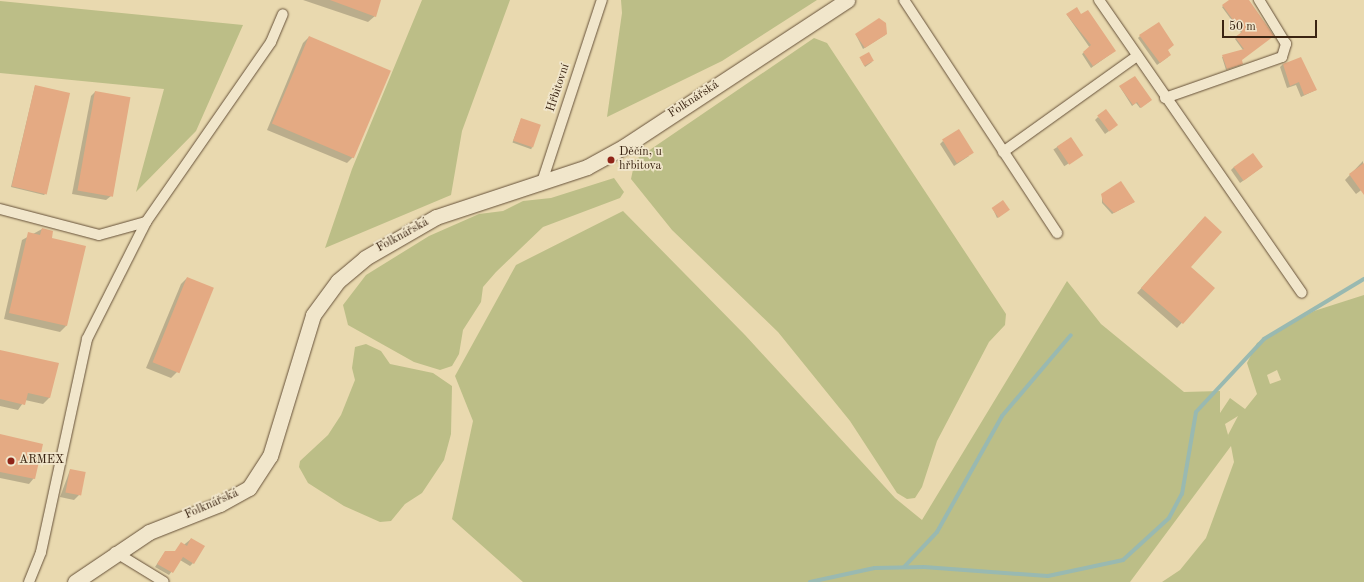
<!DOCTYPE html>
<meta charset="utf-8">
<style>
body{margin:0}
#map{position:relative;width:1364px;height:582px;overflow:hidden;background:#e9d9af;font-family:"Old Standard TT",serif}
div>[style]{position:absolute}
[style*='--x']{left:calc(var(--x)*1px);top:calc(var(--y)*1px);width:calc(var(--w)*1px);rotate:calc(var(--a)*1deg)}
.green>*{inset:0;background:#bcbe87}
.shadow>*{inset:0;background:#0003;transform-origin:0 0}
.stream>*{height:4px;margin:-2px;padding:0 2px;transform-origin:2px;border-radius:2px;background:#99b9b1}
.building>*{inset:0;background:#e4aa83;transform-origin:0 0}
.roads{filter:drop-shadow(0 0 1px #665139) drop-shadow(0 0 1px #665139)}
.street>*{height:10px;margin:-5px;padding:0 5px;transform-origin:5px;border-radius:5px;background:#f1e6cb}
.secondary>*{height:15px;margin:-7.5px;padding:0 7.5px;transform-origin:7.5px;border-radius:7.5px;background:#f1e6cb}
.dots>*{width:11px;height:11px;translate:-50% -50%;box-sizing:border-box;border:2px solid #f1e6cb;border-radius:50%}
span{translate:-50% -50%;white-space:nowrap;text-align:center;line-height:1.15;-webkit-text-stroke:3.5px #f1e6cb;paint-order:stroke}
.street-label{font-size:12px;color:#3a2412}
.poi-label{font-size:12px;color:#3a2412}
.left{translate:0 -50%;text-align:left}
.scale{position:absolute;left:1222px;top:20px;width:95px;height:18px;box-sizing:border-box;border:2px solid #3a2412;border-top:0;padding-left:5px;font-size:12px;line-height:14px;white-space:nowrap;color:#3a2412;-webkit-text-stroke:3px #f1e6cb;paint-order:stroke}
</style>
<div id="map">
<div class="green">
<div style="clip-path:polygon(422px 0,510px 0,462px 131px,451px 195px,325px 248px,352px 169px)"></div>
<div style="clip-path:polygon(621px 0,817px 0,722px 61px,607px 117px,622px 13px)"></div>
<div style="clip-path:polygon(0 1px,243px 25px,196px 131px,136px 192px,164px 89px,0 73px)"></div>
<div style="clip-path:polygon(814px 38px,827px 43px,1006px 314px,1005px 325px,989px 342px,937px 441px,922px 487px,915px 498px,907px 499px,897px 493px,850px 421px,778px 332px,672px 230px,631px 179px,635px 160px)"></div>
<div style="clip-path:polygon(614px 178px,624px 192px,620px 198px,543px 227px,496px 272px,483px 287px,481px 302px,463px 330px,459px 354px,452px 366px,440px 370px,414px 362px,348px 325px,343px 305px,366px 275px,429px 236px,479px 214px,503px 211px,523px 201px,551px 198px)"></div>
<div style="clip-path:polygon(evenodd,623px 211px,745px 335px,895px 498px,922px 520px,1067px 281px,1101px 324px,1184px 392px,1220px 391px,1220px 413px,1230px 398px,1245px 409px,1257px 394px,1247px 363px,1257px 343px,1314px 311px,1364px 295px,1364px 582px,1162px 582px,1180px 570px,1206px 538px,1234px 462px,1231px 446px,1130px 582px,523px 582px,452px 519px,473px 421px,455px 376px,516px 265px,623px 211px,1277px 370px,1281px 380px,1270px 384px,1267px 375px,1277px 370px,623px 211px,1238px 416px,1228px 435px,1230px 442px,1225px 424px,1238px 416px)"></div>
<div style="clip-path:polygon(366px 344px,381px 351px,390px 364px,433px 373px,452px 386px,451px 434px,444px 460px,422px 493px,405px 504px,391px 521px,380px 522px,344px 506px,308px 483px,299px 467px,300px 461px,328px 435px,341px 415px,355px 380px,352px 368px,355px 347px)"></div>
</div>
<div class="shadow">
<div style="clip-path:polygon(303px 0,380px 0,375px 16px,368px 22px)"></div>
<div style="clip-path:polygon(1230px 0,1247px 0,1272px 36px,1241px 60px,1241px 65px,1226px 70px,1222px 57px,1243px 50px,1235px 39px,1241px 33px,1222px 7px)"></div>
<div style="clip-path:polygon(1067px 15px,1081px 15px,1112px 53px,1091px 68px,1082px 54px,1090px 48px)"></div>
<div style="clip-path:polygon(856px 35px,885px 35px,863px 49px)"></div>
<div style="clip-path:polygon(1140px 36px,1167px 50px,1168px 57px,1157px 65px,1138px 38px)"></div>
<div style="clip-path:polygon(309px 37px,353px 157px,347px 163px,267px 130px,303px 43px)"></div>
<div style="clip-path:polygon(861px 59px,872px 62px,865px 67px)"></div>
<div style="clip-path:polygon(1283px 64px,1316px 90px,1301px 97px,1296px 85px,1287px 88px,1280px 67px)"></div>
<div style="clip-path:polygon(35px 86px,45px 194px,44px 195px,11px 187px)"></div>
<div style="clip-path:polygon(1120px 87px,1150px 101px,1140px 108px,1136px 103px,1132px 106px)"></div>
<div style="clip-path:polygon(95px 92px,111px 196px,106px 200px,72px 194px,91px 96px)"></div>
<div style="clip-path:polygon(1098px 117px,1113px 128px,1105px 134px,1095px 120px)"></div>
<div style="left:521px;top:119px;width:20px;height:25px;rotate:20deg"></div>
<div style="left:1071px;top:138px;width:20px;height:21px;rotate:57deg"></div>
<div style="clip-path:polygon(943px 141px,969px 156px,954px 166px,940px 144px)"></div>
<div style="clip-path:polygon(1363px 161px,1364px 188px,1356px 194px,1345px 180px)"></div>
<div style="clip-path:polygon(1234px 167px,1262px 167px,1240px 183px,1231px 170px)"></div>
<div style="clip-path:polygon(1102px 194px,1134px 202px,1112px 214px,1102px 203px)"></div>
<div style="clip-path:polygon(993px 209px,1007px 211px,997px 218px)"></div>
<div style="clip-path:polygon(1200px 222px,1190px 267px,1214px 288px,1177px 328px,1137px 293px)"></div>
<div style="clip-path:polygon(42px 229px,50px 238px,66px 326px,60px 332px,4px 319px,22px 240px)"></div>
<div style="clip-path:polygon(187px 278px,177px 372px,171px 378px,146px 368px,181px 284px)"></div>
<div style="clip-path:polygon(0 351px,57px 364px,49px 398px,43px 404px,25px 400px,18px 410px,0 406px)"></div>
<div style="clip-path:polygon(0 435px,34px 478px,29px 484px,0 478px)"></div>
<div style="clip-path:polygon(70px 470px,79px 495px,74px 500px,60px 497px)"></div>
<div style="clip-path:polygon(191px 539px,193px 563px,190px 566px,180px 560px,169px 575px,155px 567px,165px 552px,175px 552px)"></div>
</div>
<div class="stream">
<div style="--x:904;--y:567;--w:48;--a:-46.7"></div>
<div style="--x:937;--y:532;--w:133;--a:-60.7"></div>
<div style="--x:1002;--y:416;--w:106;--a:-49.6"></div>
<div style="--x:810;--y:582;--w:66;--a:-12.2"></div>
<div style="--x:875;--y:568;--w:49;--a:-1.2"></div>
<div style="--x:924;--y:567;--w:124;--a:4.2"></div>
<div style="--x:1048;--y:576;--w:77;--a:-12"></div>
<div style="--x:1123;--y:560;--w:62;--a:-42.4"></div>
<div style="--x:1169;--y:518;--w:27;--a:-62"></div>
<div style="--x:1182;--y:494;--w:83;--a:-80.3"></div>
<div style="--x:1196;--y:412;--w:100;--a:-47"></div>
<div style="--x:1264;--y:339;--w:117;--a:-31"></div>
</div>
<div class="building">
<div style="clip-path:polygon(330px 0,381px 0,376px 17px)"></div>
<div style="clip-path:polygon(1229px 0,1249px 0,1274px 36px,1242px 60px,1243px 64px,1227px 69px,1222px 55px,1244px 49px,1235px 37px,1242px 32px,1222px 5px)"></div>
<div style="clip-path:polygon(1077px 7px,1081px 14px,1088px 10px,1116px 51px,1093px 66px,1083px 52px,1091px 45px,1066px 14px)"></div>
<div style="clip-path:polygon(879px 18px,886px 23px,887px 34px,865px 48px,855px 34px)"></div>
<div style="clip-path:polygon(1159px 22px,1174px 45px,1168px 50px,1171px 55px,1160px 63px,1139px 35px)"></div>
<div style="left:309px;top:36px;width:89px;height:95px;rotate:23deg"></div>
<div style="left:869px;top:52px;width:10px;height:11px;rotate:61deg"></div>
<div style="clip-path:polygon(1301px 57px,1317px 90px,1304px 95px,1299px 82px,1290px 86px,1283px 64px)"></div>
<div style="clip-path:polygon(1135px 76px,1152px 100px,1141px 108px,1137px 102px,1133px 105px,1119px 86px)"></div>
<div style="left:35px;top:85px;width:36px;height:104px;rotate:13deg"></div>
<div style="left:95px;top:91px;width:36px;height:101px;rotate:10deg"></div>
<div style="left:1106px;top:109px;width:20px;height:11px;rotate:53deg"></div>
<div style="left:521px;top:118px;width:21px;height:24px;rotate:19deg"></div>
<div style="left:959px;top:129px;width:28px;height:20px;rotate:58deg"></div>
<div style="left:1071px;top:137px;width:22px;height:17px;rotate:56deg"></div>
<div style="left:1253px;top:153px;width:17px;height:24px;rotate:54deg"></div>
<div style="clip-path:polygon(1364px 163px,1364px 195px,1349px 174px)"></div>
<div style="clip-path:polygon(1121px 181px,1135px 202px,1114px 213px,1103px 202px,1101px 194px)"></div>
<div style="left:1003px;top:200px;width:12px;height:14px;rotate:55deg"></div>
<div style="clip-path:polygon(1205px 216px,1222px 232px,1191px 267px,1215px 288px,1183px 324px,1141px 288px)"></div>
<div style="clip-path:polygon(42px 228px,53px 231px,52px 238px,86px 246px,67px 326px,9px 313px,28px 232px,40px 235px)"></div>
<div style="left:187px;top:277px;width:29px;height:92px;rotate:22deg"></div>
<div style="clip-path:polygon(0 350px,59px 363px,50px 398px,28px 393px,25px 405px,0 399px)"></div>
<div style="clip-path:polygon(0 434px,43px 444px,35px 479px,0 472px)"></div>
<div style="left:70px;top:469px;width:16px;height:24px;rotate:11deg"></div>
<div style="clip-path:polygon(191px 538px,205px 546px,194px 564px,183px 557px,173px 573px,157px 564px,165px 551px,175px 551px,181px 542px,187px 546px)"></div>
</div>
<div class="roads">
<div class="street">
<div style="--x:904;--y:0;--w:279;--a:56.7"></div>
<div style="--x:1099;--y:0;--w:356;--a:55.3"></div>
<div style="--x:1165;--y:98;--w:124;--a:-19.3"></div>
<div style="--x:1282;--y:57;--w:14;--a:-73"></div>
<div style="--x:1286;--y:44;--w:52;--a:-121.5"></div>
<div style="--x:1003;--y:152;--w:165;--a:-35.6"></div>
<div style="--x:541;--y:185;--w:195;--a:-71.8"></div>
<div style="--x:0;--y:209;--w:102;--a:14.7"></div>
<div style="--x:99;--y:235;--w:49;--a:-15.5"></div>
<div style="--x:115;--y:552;--w:57;--a:31.5"></div>
<div style="--x:29;--y:582;--w:32;--a:-68"></div>
<div style="--x:41;--y:552;--w:218;--a:-77.8"></div>
<div style="--x:87;--y:339;--w:131;--a:-63.2"></div>
<div style="--x:146;--y:222;--w:219;--a:-55.2"></div>
<div style="--x:271;--y:42;--w:30;--a:-67"></div>
</div>
<div class="secondary">
<div style="--x:75;--y:582;--w:89;--a:-34"></div>
<div style="--x:149;--y:532;--w:76;--a:-21.5"></div>
<div style="--x:220;--y:504;--w:33;--a:-29"></div>
<div style="--x:249;--y:488;--w:38;--a:-57"></div>
<div style="--x:270;--y:456;--w:147;--a:-73"></div>
<div style="--x:313;--y:315;--w:42;--a:-53.7"></div>
<div style="--x:338;--y:281;--w:35;--a:-40"></div>
<div style="--x:365;--y:258;--w:82;--a:-30"></div>
<div style="--x:436;--y:217;--w:159;--a:-18.3"></div>
<div style="--x:587;--y:167;--w:43;--a:-28.9"></div>
<div style="--x:625;--y:146;--w:266;--a:-33.3"></div>
</div>
</div>
<div class="dots">
<div style="left:611px;top:160px;background:#8f2418"></div>
<div style="left:11px;top:461px;background:#8f2418"></div>
</div>
<div class="street-label">
<span style="left:559px;top:88px;rotate:-72deg">Hřbitovní</span>
<span style="left:694px;top:100px;rotate:-33deg">Folknářská</span>
<span style="left:403px;top:236px;rotate:-29deg">Folknářská</span>
<span style="left:212px;top:505px;rotate:-24deg">Folknářská</span>
</div>
<div class="poi-label">
<span class="left" style="left:619px;top:160px">Děčín, u<br>hřbitova</span>
<span class="left" style="left:19px;top:461px">ARMEX</span>
</div>
<div class="scale">50 m</div>
</div>
